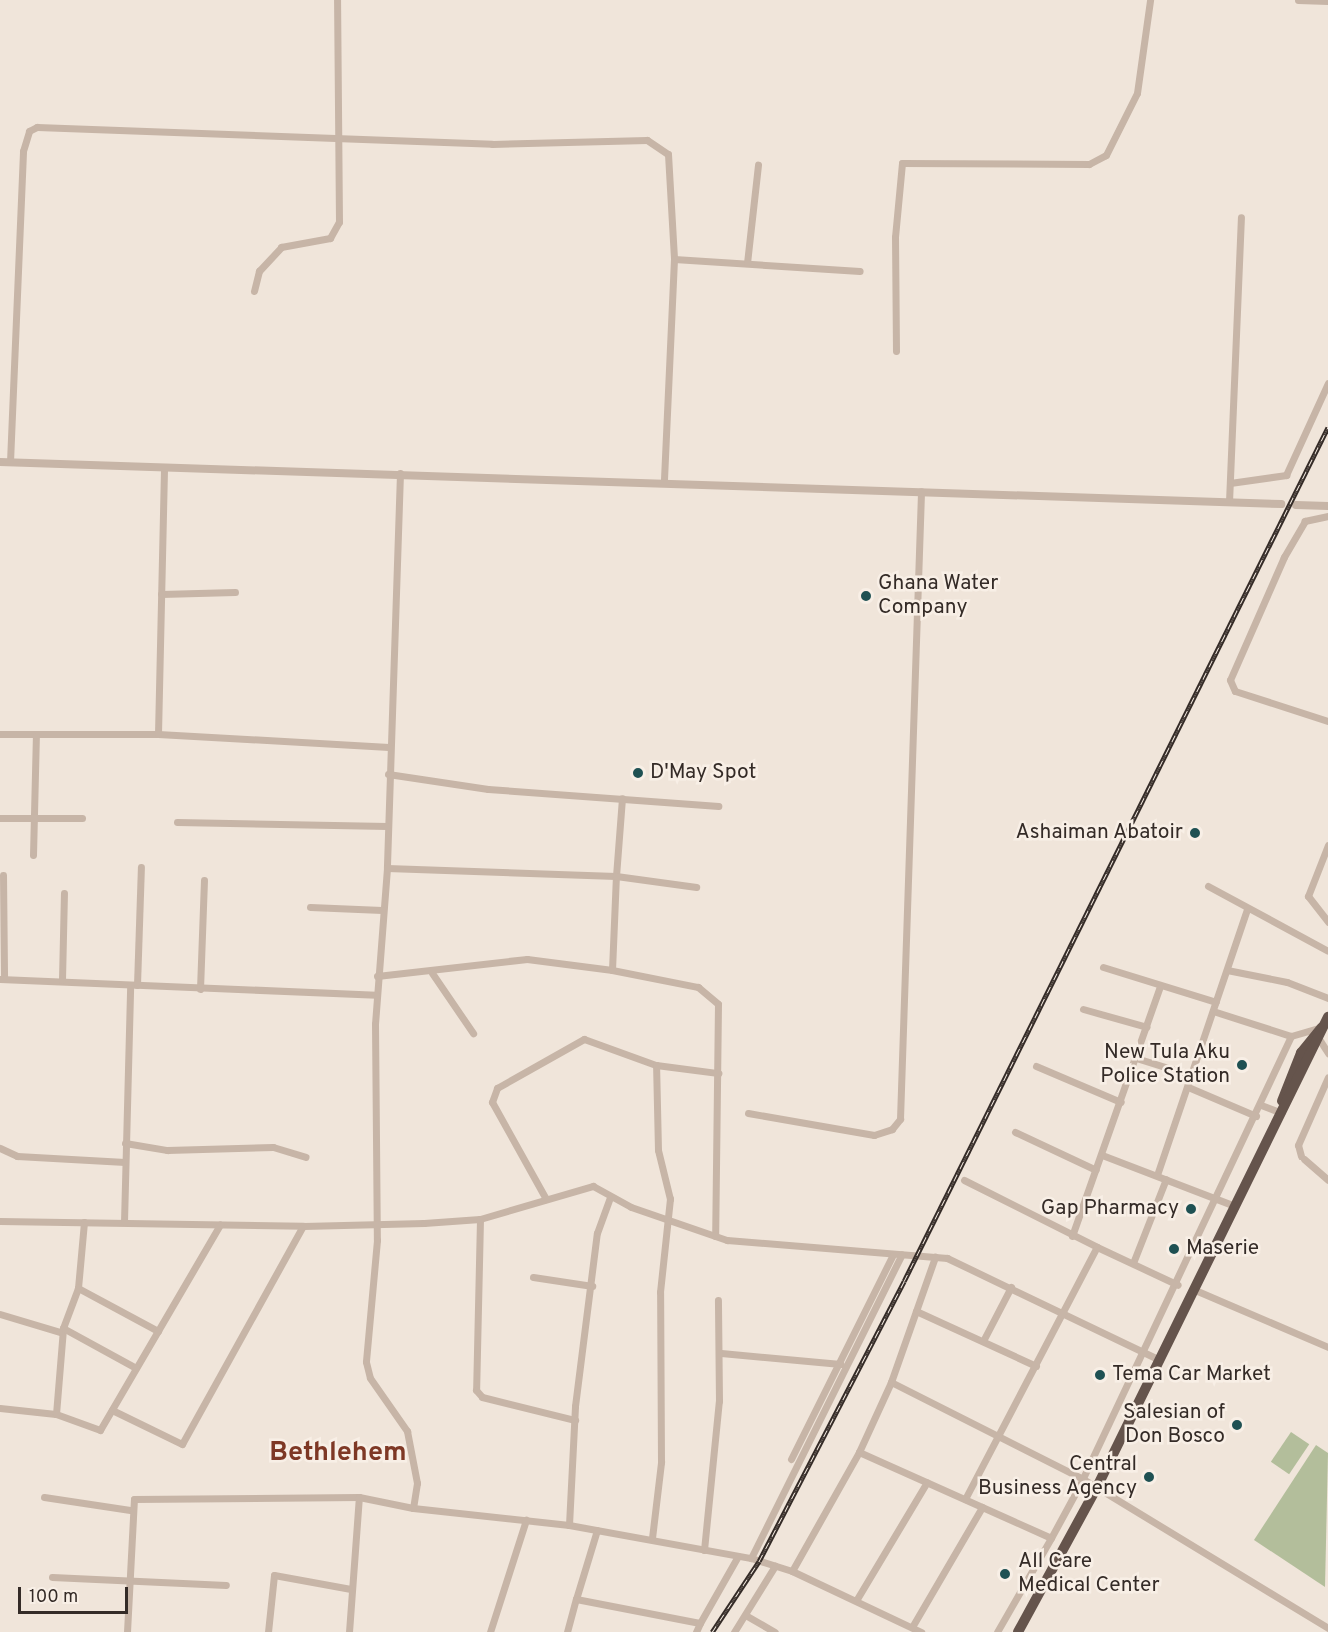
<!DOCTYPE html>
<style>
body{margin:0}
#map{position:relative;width:1328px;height:1632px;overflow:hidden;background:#f0e5da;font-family:Overpass,sans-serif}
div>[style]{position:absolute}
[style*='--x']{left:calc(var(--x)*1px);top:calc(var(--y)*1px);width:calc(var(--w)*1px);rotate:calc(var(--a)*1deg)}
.green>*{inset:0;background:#b3be9b;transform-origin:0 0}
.minor>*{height:7px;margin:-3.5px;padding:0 3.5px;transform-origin:3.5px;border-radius:3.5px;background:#c7b5a7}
.tertiary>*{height:8px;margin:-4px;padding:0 4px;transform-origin:4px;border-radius:4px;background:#c7b5a7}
.trunk>*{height:10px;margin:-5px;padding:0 5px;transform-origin:5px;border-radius:5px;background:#65544c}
.rail>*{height:4.5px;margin-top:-2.25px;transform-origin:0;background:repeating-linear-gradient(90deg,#f8efe6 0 7px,#342b27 0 14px);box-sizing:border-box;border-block:2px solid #342b27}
.dots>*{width:16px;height:16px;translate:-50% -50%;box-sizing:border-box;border:3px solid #f8efe6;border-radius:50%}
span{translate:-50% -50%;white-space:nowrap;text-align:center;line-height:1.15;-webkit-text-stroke:5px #f8efe6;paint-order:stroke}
.poi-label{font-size:21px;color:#342b27}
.left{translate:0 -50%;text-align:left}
.right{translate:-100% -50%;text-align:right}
.district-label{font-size:27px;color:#7e3825;font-weight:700}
.scale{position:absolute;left:18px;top:1587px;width:110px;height:27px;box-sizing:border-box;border:3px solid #342b27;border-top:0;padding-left:8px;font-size:18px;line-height:21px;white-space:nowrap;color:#342b27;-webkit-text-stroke:4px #f8efe6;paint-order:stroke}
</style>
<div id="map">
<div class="green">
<div style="left:1291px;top:1432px;width:22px;height:36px;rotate:34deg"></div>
<div style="clip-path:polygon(1316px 1445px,1328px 1453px,1325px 1587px,1254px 1540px)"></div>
</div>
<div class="minor">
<div style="--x:1298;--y:0;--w:30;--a:2"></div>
<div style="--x:674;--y:259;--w:186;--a:3.7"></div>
<div style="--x:747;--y:263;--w:99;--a:-83.6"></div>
<div style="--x:254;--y:291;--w:21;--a:-76"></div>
<div style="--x:259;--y:271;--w:33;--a:-47"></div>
<div style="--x:281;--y:247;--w:50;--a:-10.4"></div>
<div style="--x:330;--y:238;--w:18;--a:-61"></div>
<div style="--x:339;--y:222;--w:222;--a:-90.5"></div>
<div style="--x:896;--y:351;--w:114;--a:-90.5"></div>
<div style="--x:895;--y:237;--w:74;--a:-84.6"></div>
<div style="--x:902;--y:163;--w:187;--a:0.3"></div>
<div style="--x:1089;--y:164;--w:19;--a:-28"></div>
<div style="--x:1106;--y:155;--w:69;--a:-63.4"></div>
<div style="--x:1137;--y:93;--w:94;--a:-82"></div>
<div style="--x:10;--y:462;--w:311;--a:-87.6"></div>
<div style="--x:23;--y:151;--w:21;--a:-73"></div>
<div style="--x:29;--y:131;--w:9;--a:-27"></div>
<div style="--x:37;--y:127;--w:455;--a:2.1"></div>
<div style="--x:492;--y:144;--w:155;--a:-1.5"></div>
<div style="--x:647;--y:140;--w:25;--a:34"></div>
<div style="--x:668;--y:154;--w:105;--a:86.7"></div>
<div style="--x:674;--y:259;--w:222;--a:92.6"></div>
<div style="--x:400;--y:473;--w:395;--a:91.9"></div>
<div style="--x:387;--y:868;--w:156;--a:94.4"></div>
<div style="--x:375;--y:1024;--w:216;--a:89.5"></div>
<div style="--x:377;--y:1240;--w:122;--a:95.2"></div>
<div style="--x:366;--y:1362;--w:16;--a:76"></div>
<div style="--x:370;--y:1378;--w:65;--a:55.1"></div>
<div style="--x:407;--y:1431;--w:53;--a:79.1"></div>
<div style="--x:417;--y:1483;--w:25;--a:99"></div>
<div style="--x:413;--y:1508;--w:157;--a:6.2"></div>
<div style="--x:569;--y:1525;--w:185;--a:10.3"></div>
<div style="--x:751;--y:1558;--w:43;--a:17.6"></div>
<div style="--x:792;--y:1571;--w:143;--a:25.3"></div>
<div style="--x:1230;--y:483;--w:57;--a:-8.1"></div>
<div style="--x:1286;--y:475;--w:101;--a:-65.5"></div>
<div style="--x:1229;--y:502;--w:285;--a:-87.6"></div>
<div style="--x:1328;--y:516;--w:24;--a:168"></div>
<div style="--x:1305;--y:521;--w:42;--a:120.3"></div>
<div style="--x:1284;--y:557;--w:134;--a:113.7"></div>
<div style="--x:1230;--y:680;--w:12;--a:66"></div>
<div style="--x:1235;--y:691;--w:98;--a:17.9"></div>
<div style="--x:161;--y:594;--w:74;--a:-1.5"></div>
<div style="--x:0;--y:734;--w:158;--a:0"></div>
<div style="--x:158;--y:734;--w:231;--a:3.2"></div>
<div style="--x:158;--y:734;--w:267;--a:-88.7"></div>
<div style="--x:388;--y:774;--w:101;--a:8.5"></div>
<div style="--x:488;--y:789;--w:231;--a:4.2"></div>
<div style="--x:0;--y:818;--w:82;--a:0"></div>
<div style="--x:177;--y:822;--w:210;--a:1.1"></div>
<div style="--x:1328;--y:845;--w:55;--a:111.4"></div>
<div style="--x:1308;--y:896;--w:33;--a:52"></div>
<div style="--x:33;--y:855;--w:119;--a:-88.6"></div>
<div style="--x:387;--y:868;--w:229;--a:2"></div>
<div style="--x:616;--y:876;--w:78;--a:-85.6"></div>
<div style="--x:3;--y:875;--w:104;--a:89.4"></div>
<div style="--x:1208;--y:886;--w:136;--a:28.4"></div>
<div style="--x:310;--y:907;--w:72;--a:2.4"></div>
<div style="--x:1103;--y:967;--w:118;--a:17.2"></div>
<div style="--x:612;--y:970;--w:88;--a:11.2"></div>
<div style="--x:698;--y:987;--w:26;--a:40"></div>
<div style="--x:718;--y:1004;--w:232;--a:90.7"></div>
<div style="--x:1227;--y:970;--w:61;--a:11.3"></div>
<div style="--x:1287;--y:982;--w:44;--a:21.3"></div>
<div style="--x:432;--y:973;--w:73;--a:55.7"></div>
<div style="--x:377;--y:976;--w:151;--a:-6.5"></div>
<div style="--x:527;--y:959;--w:86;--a:7.4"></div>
<div style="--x:612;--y:970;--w:94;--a:-87.6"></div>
<div style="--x:616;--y:876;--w:81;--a:7.8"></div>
<div style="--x:0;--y:979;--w:376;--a:2.4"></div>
<div style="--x:62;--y:980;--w:87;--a:-88.7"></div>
<div style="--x:137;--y:985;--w:118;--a:-88.1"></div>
<div style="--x:200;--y:989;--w:109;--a:-87.9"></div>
<div style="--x:1083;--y:1009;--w:66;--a:15.7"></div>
<div style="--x:1213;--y:1011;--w:82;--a:17.8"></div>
<div style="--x:1291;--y:1036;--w:32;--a:-16"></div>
<div style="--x:1291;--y:1036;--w:489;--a:115.2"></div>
<div style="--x:1083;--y:1479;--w:287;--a:31.3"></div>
<div style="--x:1319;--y:1039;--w:17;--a:57"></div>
<div style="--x:1136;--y:1058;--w:58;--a:17.2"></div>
<div style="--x:1036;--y:1066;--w:92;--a:23"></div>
<div style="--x:1188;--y:1087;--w:74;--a:23.1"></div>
<div style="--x:1261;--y:1105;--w:22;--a:21"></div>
<div style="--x:748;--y:1113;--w:128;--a:9.9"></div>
<div style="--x:874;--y:1135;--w:19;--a:-18"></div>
<div style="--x:892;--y:1129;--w:13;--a:-51"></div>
<div style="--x:900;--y:1119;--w:628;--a:-88.08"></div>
<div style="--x:1015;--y:1132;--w:89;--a:25.1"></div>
<div style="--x:125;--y:1143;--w:43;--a:9.5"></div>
<div style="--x:167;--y:1150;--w:106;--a:-1.6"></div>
<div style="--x:273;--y:1147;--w:34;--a:17"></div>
<div style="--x:0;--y:1148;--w:19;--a:25"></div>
<div style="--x:17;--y:1156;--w:108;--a:3.2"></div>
<div style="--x:1102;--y:1155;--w:142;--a:21"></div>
<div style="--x:1301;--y:1156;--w:11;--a:-105"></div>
<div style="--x:1298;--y:1145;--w:74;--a:-66.2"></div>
<div style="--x:1304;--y:1159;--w:32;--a:41"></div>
<div style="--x:1157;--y:1175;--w:281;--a:-71.3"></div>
<div style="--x:964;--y:1180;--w:149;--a:26.7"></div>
<div style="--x:546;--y:1199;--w:111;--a:-119.1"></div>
<div style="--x:492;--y:1102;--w:15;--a:-70"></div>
<div style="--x:497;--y:1088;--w:100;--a:-29.4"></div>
<div style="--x:584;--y:1039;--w:77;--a:19.9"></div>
<div style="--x:656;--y:1065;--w:63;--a:7.4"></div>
<div style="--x:480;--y:1219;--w:171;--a:91.3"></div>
<div style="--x:476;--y:1390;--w:9;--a:49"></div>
<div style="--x:482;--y:1397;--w:96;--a:13.9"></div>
<div style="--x:0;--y:1221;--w:303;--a:0.9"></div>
<div style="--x:303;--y:1226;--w:121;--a:-1.4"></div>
<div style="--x:424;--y:1223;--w:56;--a:-4.1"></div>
<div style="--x:480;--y:1219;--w:118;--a:-16.3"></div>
<div style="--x:593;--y:1186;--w:43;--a:28.9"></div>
<div style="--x:631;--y:1207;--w:102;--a:19"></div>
<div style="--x:727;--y:1240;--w:221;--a:4.7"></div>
<div style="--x:947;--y:1258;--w:236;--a:25.6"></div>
<div style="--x:84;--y:1222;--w:66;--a:95.2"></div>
<div style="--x:78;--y:1288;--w:91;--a:28.3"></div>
<div style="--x:124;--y:1222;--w:237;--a:-88.5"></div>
<div style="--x:1072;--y:1236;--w:265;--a:-70.6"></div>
<div style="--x:1133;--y:1263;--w:90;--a:-68.6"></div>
<div style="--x:533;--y:1277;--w:60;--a:8.7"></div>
<div style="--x:1195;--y:1290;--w:145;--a:23.2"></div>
<div style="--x:916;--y:1311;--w:132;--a:24.6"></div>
<div style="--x:0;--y:1314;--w:63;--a:16.7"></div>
<div style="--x:63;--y:1328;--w:43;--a:-69.4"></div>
<div style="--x:983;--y:1341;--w:61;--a:-62.6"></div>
<div style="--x:721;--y:1353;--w:120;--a:5.3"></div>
<div style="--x:891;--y:1382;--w:215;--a:26.8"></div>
<div style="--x:1083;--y:1479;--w:67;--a:118.5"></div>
<div style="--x:0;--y:1408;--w:56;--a:6.1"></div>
<div style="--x:56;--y:1414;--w:47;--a:20"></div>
<div style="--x:100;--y:1430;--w:238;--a:-59.7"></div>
<div style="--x:112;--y:1410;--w:78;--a:25.9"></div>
<div style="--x:182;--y:1444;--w:249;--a:-61"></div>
<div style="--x:56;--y:1414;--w:86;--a:-85.3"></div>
<div style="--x:63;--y:1328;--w:83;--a:28.7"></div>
<div style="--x:859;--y:1452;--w:77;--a:-65.4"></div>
<div style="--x:891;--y:1382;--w:133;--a:-70.6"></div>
<div style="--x:791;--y:1459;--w:227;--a:-63.5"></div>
<div style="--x:44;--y:1497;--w:87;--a:8.6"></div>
<div style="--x:965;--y:1499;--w:284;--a:-62.4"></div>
<div style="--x:1097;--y:1247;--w:89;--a:25.1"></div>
<div style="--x:569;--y:1525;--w:119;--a:-87.1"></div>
<div style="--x:575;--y:1406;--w:174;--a:-82.8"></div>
<div style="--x:597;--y:1233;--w:37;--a:-70"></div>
<div style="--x:597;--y:1530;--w:72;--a:106.9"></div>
<div style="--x:576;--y:1599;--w:126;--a:11"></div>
<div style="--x:700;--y:1623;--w:77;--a:-60.4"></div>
<div style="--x:652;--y:1538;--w:77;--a:-83.2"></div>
<div style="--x:661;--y:1462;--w:170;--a:-90.3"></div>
<div style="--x:660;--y:1292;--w:94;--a:-83.9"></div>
<div style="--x:670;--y:1199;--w:50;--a:-103.8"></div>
<div style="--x:658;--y:1150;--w:85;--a:-91.3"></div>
<div style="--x:704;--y:1550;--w:150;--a:-84.3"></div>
<div style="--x:719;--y:1401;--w:101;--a:-90.6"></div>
<div style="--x:751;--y:1558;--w:339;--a:-63.6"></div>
<div style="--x:792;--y:1571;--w:137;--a:-60.6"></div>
<div style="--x:859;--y:1452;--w:210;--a:24.1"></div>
<div style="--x:1051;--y:1538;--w:108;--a:119.9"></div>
<div style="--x:52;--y:1577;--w:174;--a:2.6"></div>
<div style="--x:857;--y:1599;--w:136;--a:-59.1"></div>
<div style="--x:747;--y:1616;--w:32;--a:30"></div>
<div style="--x:912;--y:1627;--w:139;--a:-59.7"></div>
<div style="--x:127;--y:1632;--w:133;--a:-87"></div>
<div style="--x:134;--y:1499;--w:225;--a:-0.5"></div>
<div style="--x:268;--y:1632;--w:57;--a:-84"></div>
<div style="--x:274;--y:1575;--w:78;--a:10.3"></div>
<div style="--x:349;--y:1632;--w:135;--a:-85.8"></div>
<div style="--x:359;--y:1497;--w:55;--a:11.5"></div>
<div style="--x:490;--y:1632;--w:118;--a:-72.2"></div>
<div style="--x:567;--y:1632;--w:34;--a:-75"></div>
<div style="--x:696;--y:1632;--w:10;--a:-66"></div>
<div style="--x:734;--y:1632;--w:78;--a:-58.2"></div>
</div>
<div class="tertiary">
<div style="--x:0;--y:462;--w:1282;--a:1.88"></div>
<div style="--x:1296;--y:505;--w:32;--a:2"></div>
</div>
<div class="trunk">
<div style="--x:1282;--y:1101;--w:52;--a:-68.4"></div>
<div style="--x:1301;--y:1053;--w:33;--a:-51"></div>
<div style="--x:1018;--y:1632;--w:165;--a:-61.4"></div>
<div style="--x:1097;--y:1487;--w:524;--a:-63.83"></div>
</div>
<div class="rail">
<div style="--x:712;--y:1632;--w:85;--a:-56.5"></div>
<div style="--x:759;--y:1561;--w:315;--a:-62.6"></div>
<div style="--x:904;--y:1281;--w:953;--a:-63.6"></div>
</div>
<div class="dots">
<div style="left:866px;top:596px;background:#1f5153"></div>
<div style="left:638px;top:773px;background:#1f5153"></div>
<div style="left:1195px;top:833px;background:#1f5153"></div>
<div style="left:1242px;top:1065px;background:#1f5153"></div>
<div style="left:1191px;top:1209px;background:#1f5153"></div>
<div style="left:1174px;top:1249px;background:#1f5153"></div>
<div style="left:1100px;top:1375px;background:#1f5153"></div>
<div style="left:1237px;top:1425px;background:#1f5153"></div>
<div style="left:1149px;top:1477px;background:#1f5153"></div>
<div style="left:1005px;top:1574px;background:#1f5153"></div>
</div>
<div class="poi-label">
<span class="left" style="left:878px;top:596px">Ghana Water<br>Company</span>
<span class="left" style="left:650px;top:773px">D'May Spot</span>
<span class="right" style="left:1183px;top:833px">Ashaiman Abatoir</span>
<span class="right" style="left:1230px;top:1065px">New Tula Aku<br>Police Station</span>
<span class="right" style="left:1179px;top:1209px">Gap Pharmacy</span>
<span class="left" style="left:1186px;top:1249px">Maserie</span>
<span class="left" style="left:1112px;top:1375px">Tema Car Market</span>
<span class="right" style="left:1225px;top:1425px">Salesian of<br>Don Bosco</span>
<span class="right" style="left:1137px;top:1477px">Central<br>Business Agency</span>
<span class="left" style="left:1018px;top:1574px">All Care<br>Medical Center</span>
</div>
<div class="district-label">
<span style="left:338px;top:1454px">Bethlehem</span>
</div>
<div class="scale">100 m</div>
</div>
